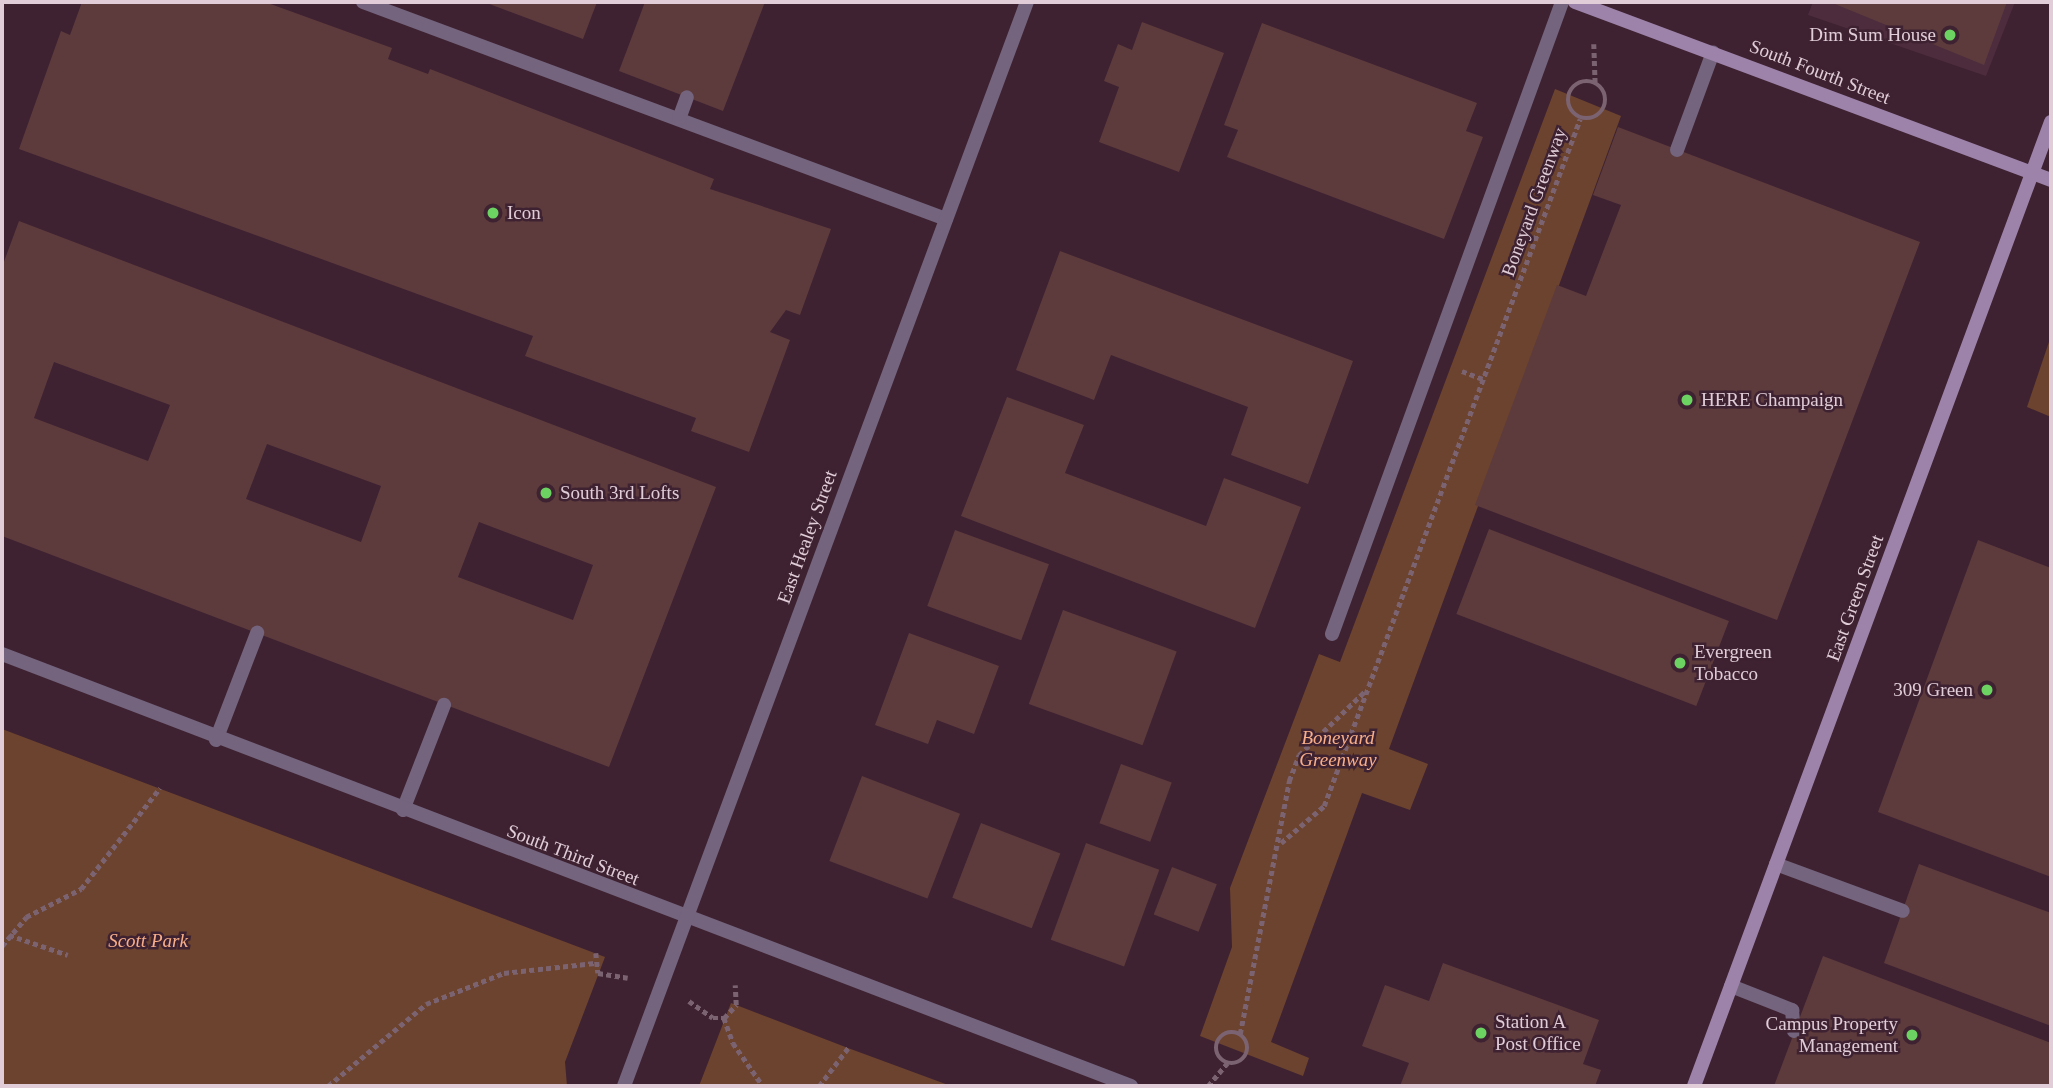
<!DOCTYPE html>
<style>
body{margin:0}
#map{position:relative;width:2053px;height:1088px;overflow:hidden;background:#3e2232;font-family:"Times New Roman",serif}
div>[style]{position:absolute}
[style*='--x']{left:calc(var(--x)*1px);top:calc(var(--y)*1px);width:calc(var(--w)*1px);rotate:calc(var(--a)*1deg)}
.built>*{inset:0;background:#4d2c3e}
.green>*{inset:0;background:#6c432e}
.building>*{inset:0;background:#5d3b3c;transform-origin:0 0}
.path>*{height:4.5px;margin-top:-2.25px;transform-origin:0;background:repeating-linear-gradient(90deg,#7b6371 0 5px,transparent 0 8.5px)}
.path>.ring{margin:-2.25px;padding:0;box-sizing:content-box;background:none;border:4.5px solid #7b6371;border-radius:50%}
.lane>*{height:14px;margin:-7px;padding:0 7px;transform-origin:7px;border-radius:7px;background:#74647d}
.street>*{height:14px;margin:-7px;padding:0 7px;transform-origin:7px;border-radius:7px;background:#74647d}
.secondary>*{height:14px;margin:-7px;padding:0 7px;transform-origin:7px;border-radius:7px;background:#9d83aa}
.dots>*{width:19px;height:19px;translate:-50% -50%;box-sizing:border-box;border:4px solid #3e2232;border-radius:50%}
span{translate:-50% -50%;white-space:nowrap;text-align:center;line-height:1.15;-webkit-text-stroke:5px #3e2232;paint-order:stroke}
.poi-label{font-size:19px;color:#e0cdd7}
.right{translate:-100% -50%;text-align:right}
.left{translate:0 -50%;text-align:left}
.street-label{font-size:19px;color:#e0cdd7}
.park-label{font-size:19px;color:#f8af89;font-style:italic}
.frame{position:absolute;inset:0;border:4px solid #e0cdd7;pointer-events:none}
</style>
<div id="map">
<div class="built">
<div style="clip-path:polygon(1813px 2px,2015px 2px,1986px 76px,1808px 15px)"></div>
</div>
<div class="green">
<div style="clip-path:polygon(1555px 89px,1621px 116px,1389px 749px,1428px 764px,1410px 810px,1362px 793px,1271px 1042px,1309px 1058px,1303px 1076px,1200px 1036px,1232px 947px,1230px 888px,1319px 654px,1340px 662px)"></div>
<div style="clip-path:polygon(2051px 336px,2051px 417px,2027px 407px)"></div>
<div style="clip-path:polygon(2px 729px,605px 957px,565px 1062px,567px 1086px,2px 1086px)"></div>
<div style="clip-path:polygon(731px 1003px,848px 1048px,951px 1086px,699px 1086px)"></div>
</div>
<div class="building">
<div style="clip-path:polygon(82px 2px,265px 2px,392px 48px,388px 59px,428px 74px,430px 69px,714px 179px,710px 189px,831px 229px,800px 315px,786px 310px,770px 332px,790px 340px,749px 452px,691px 431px,696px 418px,525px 356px,533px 336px,19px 149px,61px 31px,70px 35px)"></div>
<div style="clip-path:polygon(484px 2px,597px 2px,583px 39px)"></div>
<div style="clip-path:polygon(645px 2px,765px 2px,723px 111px,619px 71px)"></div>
<div style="clip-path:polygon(1830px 2px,2007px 2px,1984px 65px)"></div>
<div style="clip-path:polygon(1142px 22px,1224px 53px,1179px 172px,1099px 142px,1119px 87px,1104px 81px,1118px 44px,1132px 50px)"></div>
<div style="clip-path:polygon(1262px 23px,1477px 103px,1466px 131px,1483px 137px,1444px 239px,1227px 157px,1238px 130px,1224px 125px)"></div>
<div style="clip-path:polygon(1618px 127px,1920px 242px,1777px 620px,1475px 505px,1557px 285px,1586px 296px,1621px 205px,1593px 195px)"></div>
<div style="clip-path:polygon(evenodd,19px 221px,716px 487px,609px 767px,2px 536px,2px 267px,19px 221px,54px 362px,170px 405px,148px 461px,34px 418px,54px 362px,19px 221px,267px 444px,381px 486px,361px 542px,246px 499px,267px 444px,19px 221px,479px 522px,593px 565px,573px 620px,458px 577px,479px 522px)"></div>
<div style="clip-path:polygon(1060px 251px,1353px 361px,1308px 484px,1231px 455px,1248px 407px,1111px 355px,1094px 400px,1016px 370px)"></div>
<div style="clip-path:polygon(1007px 397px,1084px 425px,1065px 473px,1206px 526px,1224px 478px,1301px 507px,1255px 628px,961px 516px)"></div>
<div style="left:1489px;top:529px;width:257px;height:91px;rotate:21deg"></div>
<div style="left:955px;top:530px;width:100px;height:81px;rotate:20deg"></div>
<div style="clip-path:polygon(1978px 540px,2051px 568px,2051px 877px,1878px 812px)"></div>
<div style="left:1063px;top:610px;width:121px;height:100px;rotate:20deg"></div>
<div style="clip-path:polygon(909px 633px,999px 666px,974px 734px,937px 720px,928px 744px,875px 725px)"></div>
<div style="left:1121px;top:764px;width:54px;height:63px;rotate:20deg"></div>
<div style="left:862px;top:776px;width:105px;height:91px;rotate:21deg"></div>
<div style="left:981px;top:823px;width:85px;height:80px;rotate:21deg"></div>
<div style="left:1086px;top:843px;width:78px;height:103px;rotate:20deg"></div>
<div style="clip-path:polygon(1919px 864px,2051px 913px,2051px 1026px,1884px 963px)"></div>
<div style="left:1172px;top:867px;width:48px;height:51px;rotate:21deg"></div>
<div style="clip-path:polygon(1823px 956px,2051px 1043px,2051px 1086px,1774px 1086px)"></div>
<div style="clip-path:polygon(1443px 963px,1599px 1020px,1583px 1064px,1601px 1070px,1595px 1086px,1400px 1086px,1409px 1063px,1362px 1046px,1385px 985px,1429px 1001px)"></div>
</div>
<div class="path">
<div style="--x:1594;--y:44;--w:38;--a:88"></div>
<div class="ring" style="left:1568px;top:81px;width:33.5px;height:33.5px"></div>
<div style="--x:1462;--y:371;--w:22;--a:21"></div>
<div style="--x:1281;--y:843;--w:57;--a:-40.7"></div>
<div style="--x:1324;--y:806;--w:733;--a:-69.56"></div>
<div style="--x:9;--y:935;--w:62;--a:18.7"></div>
<div style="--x:2;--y:946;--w:38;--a:-50"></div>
<div style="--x:26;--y:917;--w:62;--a:-27"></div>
<div style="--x:81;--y:889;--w:128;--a:-52"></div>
<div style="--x:596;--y:953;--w:20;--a:84"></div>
<div style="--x:598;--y:973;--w:30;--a:9"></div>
<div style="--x:689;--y:1001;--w:29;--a:35"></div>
<div style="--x:713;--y:1018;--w:11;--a:0"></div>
<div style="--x:724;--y:1018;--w:18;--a:-47"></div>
<div style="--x:736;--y:1005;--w:20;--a:-93"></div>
<div style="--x:724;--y:1018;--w:27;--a:70"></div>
<div style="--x:733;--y:1043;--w:52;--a:55.1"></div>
<div class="ring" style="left:1216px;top:1032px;width:27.5px;height:27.5px"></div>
<div style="--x:1240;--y:1034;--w:258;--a:-79"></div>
<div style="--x:1289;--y:781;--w:28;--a:-69"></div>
<div style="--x:1299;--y:755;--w:93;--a:-44.1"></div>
<div style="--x:328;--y:1086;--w:128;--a:-39.9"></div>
<div style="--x:426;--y:1004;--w:84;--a:-21.7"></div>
<div style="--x:504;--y:973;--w:91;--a:-6.3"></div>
<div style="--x:819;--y:1086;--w:48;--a:-52.7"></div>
<div style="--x:1208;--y:1086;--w:30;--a:-50"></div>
</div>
<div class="lane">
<div style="--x:363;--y:2;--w:622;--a:20.42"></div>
<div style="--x:679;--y:119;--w:23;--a:-70"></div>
<div style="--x:1677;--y:150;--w:104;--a:-69.8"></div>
<div style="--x:1332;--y:634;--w:673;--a:-70"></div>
<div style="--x:216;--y:740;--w:115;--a:-69"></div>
<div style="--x:403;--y:810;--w:113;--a:-68.7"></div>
<div style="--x:1776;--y:864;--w:135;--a:20.3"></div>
<div style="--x:1731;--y:986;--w:66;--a:21.5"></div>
<div style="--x:1792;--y:1010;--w:21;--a:85"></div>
</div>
<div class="street">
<div style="--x:2;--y:654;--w:1209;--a:20.94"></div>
<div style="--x:624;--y:1086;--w:1156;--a:-69.61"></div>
</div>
<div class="secondary">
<div style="--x:1575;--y:2;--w:508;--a:20.5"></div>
<div style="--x:1694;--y:1086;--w:1028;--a:-69.68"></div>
</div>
<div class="dots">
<div style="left:1950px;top:35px;background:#6cd362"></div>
<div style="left:493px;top:213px;background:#6cd362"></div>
<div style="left:1687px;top:400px;background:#6cd362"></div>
<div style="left:546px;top:493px;background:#6cd362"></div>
<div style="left:1680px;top:663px;background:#6cd362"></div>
<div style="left:1987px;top:690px;background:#6cd362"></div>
<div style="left:1481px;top:1033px;background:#6cd362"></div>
<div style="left:1912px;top:1035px;background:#6cd362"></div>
</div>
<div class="poi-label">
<span class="right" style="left:1936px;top:35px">Dim Sum House</span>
<span class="left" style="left:507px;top:213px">Icon</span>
<span class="left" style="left:1701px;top:400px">HERE Champaign</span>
<span class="left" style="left:560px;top:493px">South 3rd Lofts</span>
<span class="left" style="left:1694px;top:663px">Evergreen<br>Tobacco</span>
<span class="right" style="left:1973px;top:690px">309 Green</span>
<span class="left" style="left:1495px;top:1033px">Station A<br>Post Office</span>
<span class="right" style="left:1898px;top:1035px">Campus Property<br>Management</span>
</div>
<div class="street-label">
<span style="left:1820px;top:72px;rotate:21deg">South Fourth Street</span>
<span style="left:1534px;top:202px;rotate:-70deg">Boneyard Greenway</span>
<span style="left:807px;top:537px;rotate:-70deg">East Healey Street</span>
<span style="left:1855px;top:598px;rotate:-70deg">East Green Street</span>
<span style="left:573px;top:855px;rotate:21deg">South Third Street</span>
</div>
<div class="park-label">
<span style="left:1338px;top:749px">Boneyard<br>Greenway</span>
<span style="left:148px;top:941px">Scott Park</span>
</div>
<div class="frame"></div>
</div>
